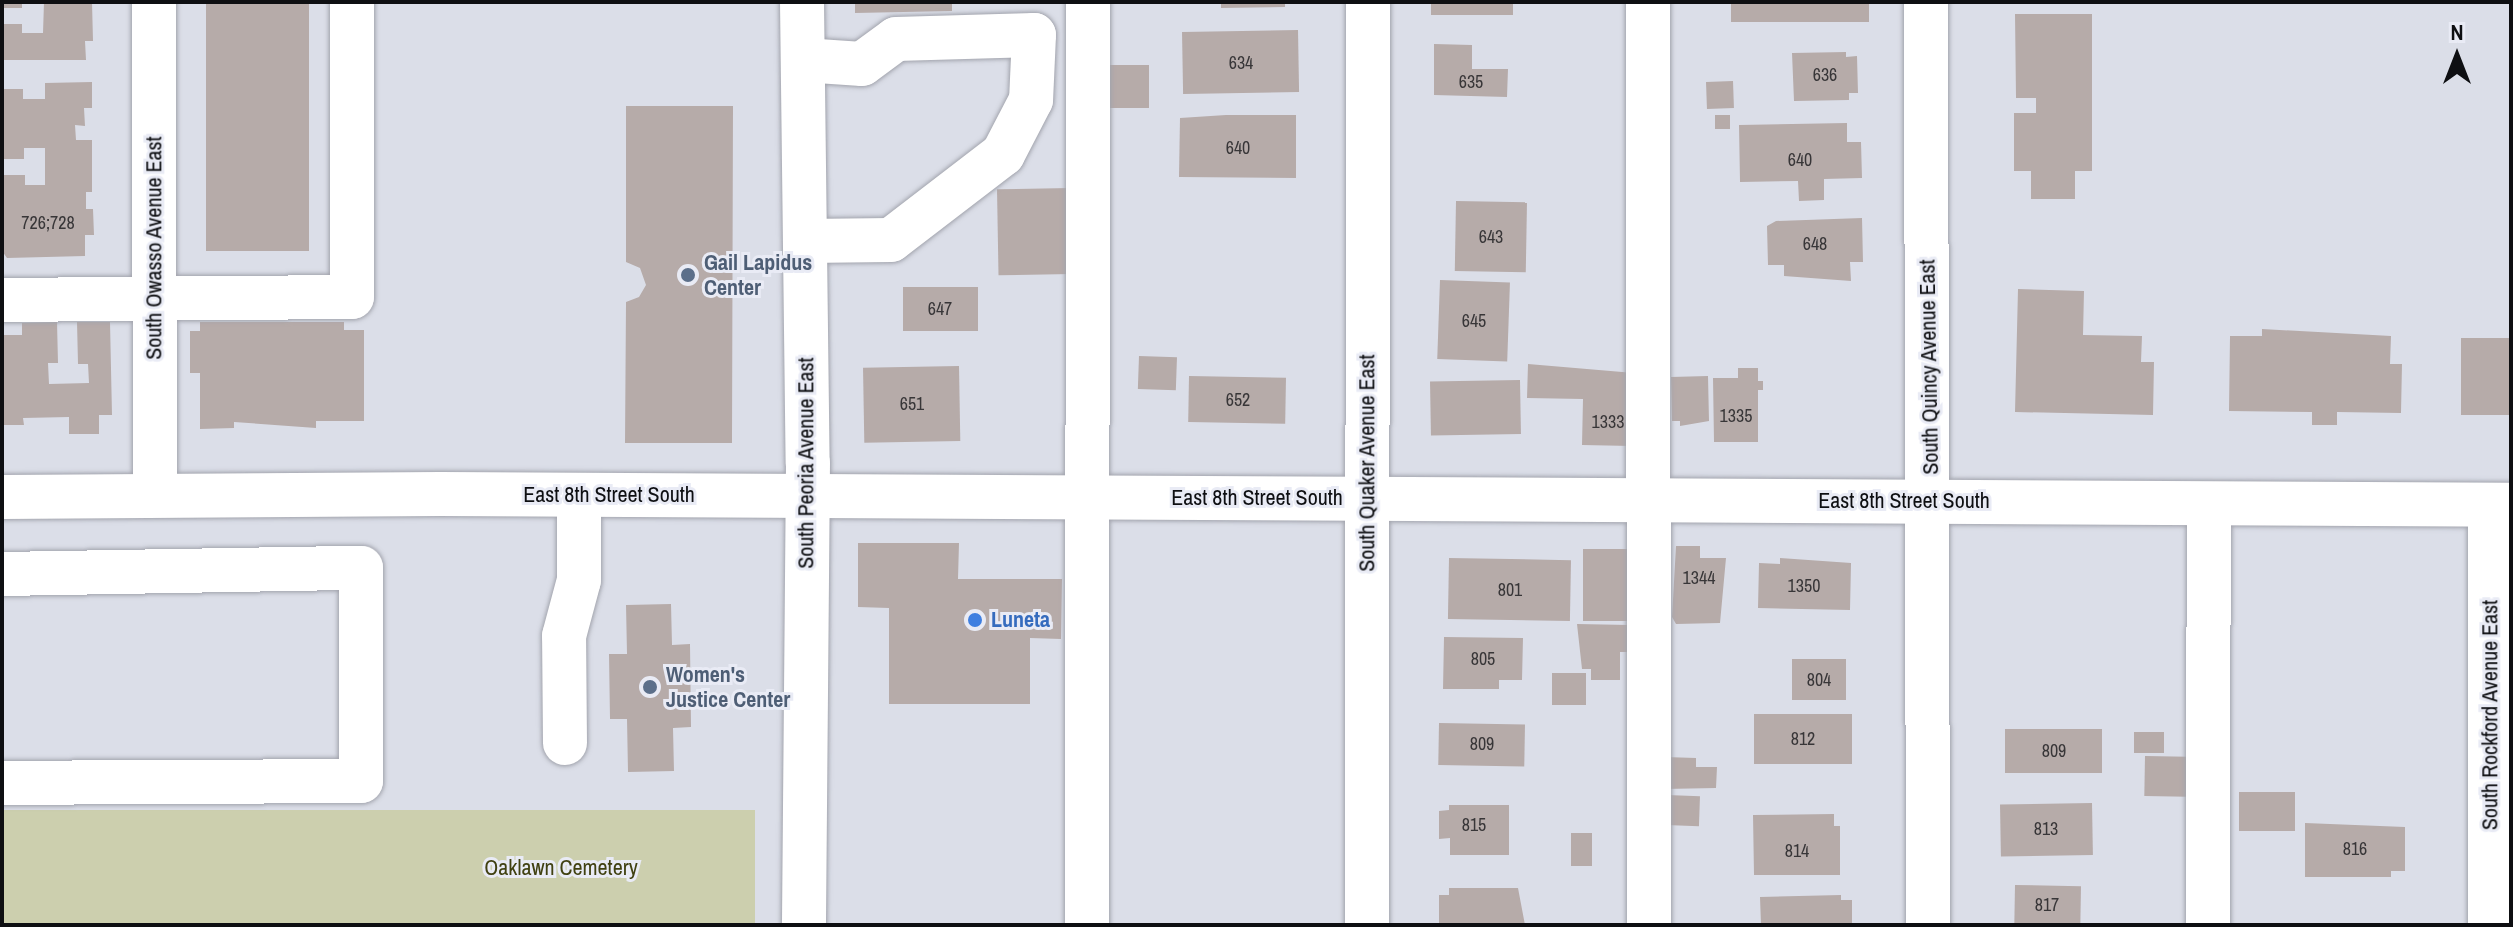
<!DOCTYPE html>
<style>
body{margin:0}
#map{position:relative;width:2513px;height:927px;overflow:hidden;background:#dbdee8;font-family:"Archivo Narrow",sans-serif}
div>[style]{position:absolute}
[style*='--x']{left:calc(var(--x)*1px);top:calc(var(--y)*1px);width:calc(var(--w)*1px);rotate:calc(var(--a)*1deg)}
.green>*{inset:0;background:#cccfae;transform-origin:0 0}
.building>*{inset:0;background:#b6aba9;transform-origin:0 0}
.roads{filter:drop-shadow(0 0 2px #a2a4ad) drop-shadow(0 0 2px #a2a4ad)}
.minor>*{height:44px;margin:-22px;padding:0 22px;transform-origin:22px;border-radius:22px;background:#fff}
.major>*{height:44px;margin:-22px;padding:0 22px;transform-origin:22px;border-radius:22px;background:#fff}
.dots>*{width:22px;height:22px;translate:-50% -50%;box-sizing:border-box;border:4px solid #e9ebf5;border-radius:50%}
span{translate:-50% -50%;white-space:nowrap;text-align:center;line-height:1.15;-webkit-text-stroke:6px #e9ebf5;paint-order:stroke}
.number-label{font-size:18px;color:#383638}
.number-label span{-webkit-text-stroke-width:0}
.street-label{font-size:22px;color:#0e0f12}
.service-label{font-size:22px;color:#4e5e75;font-weight:700}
.left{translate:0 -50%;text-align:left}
.shop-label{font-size:22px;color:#366cbe;font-weight:700}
.park-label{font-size:22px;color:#404111}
.frame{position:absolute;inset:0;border:4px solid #0e0f12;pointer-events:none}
.north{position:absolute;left:2417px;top:16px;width:80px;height:80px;-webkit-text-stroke:6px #e9ebf5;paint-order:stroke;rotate:0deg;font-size:22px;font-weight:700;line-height:32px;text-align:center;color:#0e0f12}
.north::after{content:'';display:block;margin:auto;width:28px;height:36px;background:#0e0f12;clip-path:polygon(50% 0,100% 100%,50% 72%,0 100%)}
</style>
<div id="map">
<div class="green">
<div style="left:755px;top:810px;width:115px;height:753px;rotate:90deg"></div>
</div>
<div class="building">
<div style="left:2px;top:2px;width:20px;height:6px"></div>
<div style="clip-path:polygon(44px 2px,92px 2px,93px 41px,85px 41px,86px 60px,2px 60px,2px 24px,22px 24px,22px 33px,43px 33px)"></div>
<div style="left:206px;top:2px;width:103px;height:249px"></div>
<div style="clip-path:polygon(855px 2px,952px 2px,952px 11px,855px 13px)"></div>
<div style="clip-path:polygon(1221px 2px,1285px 2px,1285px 7px,1221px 8px)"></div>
<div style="left:1431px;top:2px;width:82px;height:13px"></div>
<div style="left:1731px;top:2px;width:138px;height:20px"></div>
<div style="clip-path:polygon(2015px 14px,2092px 14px,2092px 171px,2075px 171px,2075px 199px,2031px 199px,2031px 171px,2014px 171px,2014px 113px,2036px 113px,2036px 98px,2016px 98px)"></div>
<div style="left:1298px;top:30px;width:62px;height:116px;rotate:89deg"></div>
<div style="clip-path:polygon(1434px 44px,1472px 45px,1472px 69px,1508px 69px,1507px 97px,1434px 95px)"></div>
<div style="clip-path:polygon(1846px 52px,1846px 57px,1857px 56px,1858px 93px,1849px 93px,1849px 100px,1794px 101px,1792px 53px)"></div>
<div style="left:1104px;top:65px;width:45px;height:43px"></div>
<div style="left:1733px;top:81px;width:27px;height:27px;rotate:88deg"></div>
<div style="clip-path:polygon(92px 82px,92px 108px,84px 108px,85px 126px,75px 125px,76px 140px,92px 140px,92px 192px,86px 192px,86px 209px,93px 209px,94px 235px,85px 235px,85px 256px,7px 258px,2px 251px,2px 175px,25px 175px,25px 185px,45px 185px,45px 148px,24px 148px,24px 159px,2px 159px,2px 89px,23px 89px,23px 99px,45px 99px,45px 83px)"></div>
<div style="clip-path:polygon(626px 106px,733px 106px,732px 443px,625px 443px,626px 302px,639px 297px,646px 285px,640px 268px,626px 262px)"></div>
<div style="clip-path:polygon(1226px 115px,1296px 115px,1296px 178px,1179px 177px,1180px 118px)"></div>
<div style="left:1730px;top:115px;width:14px;height:15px;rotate:90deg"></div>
<div style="clip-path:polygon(1847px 123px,1847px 142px,1861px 142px,1862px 178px,1824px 179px,1824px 200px,1799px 201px,1798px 181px,1740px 182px,1739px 125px)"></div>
<div style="left:1070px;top:188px;width:86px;height:73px;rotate:89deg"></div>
<div style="left:1456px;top:201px;width:71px;height:70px;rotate:1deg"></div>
<div style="clip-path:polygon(1862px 218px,1863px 262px,1850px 262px,1851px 281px,1784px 276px,1784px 265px,1768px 265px,1767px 226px,1776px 221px)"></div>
<div style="left:1440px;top:280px;width:70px;height:79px;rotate:2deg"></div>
<div style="left:903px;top:287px;width:75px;height:44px"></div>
<div style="clip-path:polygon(2018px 289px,2084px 291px,2083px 335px,2142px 336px,2141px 362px,2154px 362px,2153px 415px,2015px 412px)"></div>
<div style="clip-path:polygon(57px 322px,58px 363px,48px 363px,49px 384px,89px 383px,88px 364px,78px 364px,77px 322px,110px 322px,112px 415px,99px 415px,99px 434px,69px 434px,69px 417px,23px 418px,24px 425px,2px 425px,2px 335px,22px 335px,22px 323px)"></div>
<div style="clip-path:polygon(200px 322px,344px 322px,344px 330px,364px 330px,364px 421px,316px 421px,316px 428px,234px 422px,234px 428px,200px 429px,200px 373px,190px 373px,190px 331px,200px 331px)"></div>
<div style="clip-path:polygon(2262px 329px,2391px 336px,2390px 364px,2402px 364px,2401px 413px,2337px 412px,2337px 425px,2312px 425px,2312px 412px,2229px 411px,2230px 336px,2262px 336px)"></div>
<div style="left:2461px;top:338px;width:50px;height:77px"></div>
<div style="left:1139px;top:356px;width:38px;height:33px;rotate:2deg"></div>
<div style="clip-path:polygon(1528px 364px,1634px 373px,1632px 446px,1582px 445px,1583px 399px,1527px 398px)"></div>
<div style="left:959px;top:366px;width:75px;height:96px;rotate:89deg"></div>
<div style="clip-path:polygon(1738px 368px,1758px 368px,1758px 381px,1763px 381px,1763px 390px,1758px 390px,1758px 442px,1714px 442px,1713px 378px,1738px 378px)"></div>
<div style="left:1189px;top:376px;width:97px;height:46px;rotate:1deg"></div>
<div style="clip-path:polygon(1708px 376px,1709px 421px,1680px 426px,1680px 421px,1672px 421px,1671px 377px)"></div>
<div style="left:1520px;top:380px;width:54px;height:90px;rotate:89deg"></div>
<div style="clip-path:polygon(858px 543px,959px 543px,958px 579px,1062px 579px,1061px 639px,1030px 638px,1030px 704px,889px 704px,889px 608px,858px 607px)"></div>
<div style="clip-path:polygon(1676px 546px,1700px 546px,1700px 558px,1726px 558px,1720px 623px,1676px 624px,1672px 617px)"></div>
<div style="left:1583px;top:549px;width:50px;height:72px"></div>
<div style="left:1449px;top:558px;width:122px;height:61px;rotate:1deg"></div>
<div style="clip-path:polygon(1780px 558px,1851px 563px,1850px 610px,1758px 608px,1759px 563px,1780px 564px)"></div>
<div style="clip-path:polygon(671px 604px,672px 645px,690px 644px,691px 727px,673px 728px,674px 771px,628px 772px,627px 719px,610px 719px,609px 654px,627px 654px,626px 605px)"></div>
<div style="clip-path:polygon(1577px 624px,1629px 625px,1629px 652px,1620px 652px,1620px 680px,1591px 680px,1591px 669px,1582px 669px)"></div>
<div style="clip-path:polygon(1444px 637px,1523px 638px,1522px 680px,1499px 680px,1499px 689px,1443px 689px)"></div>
<div style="left:1846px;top:659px;width:41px;height:54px;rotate:90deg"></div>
<div style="left:1552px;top:673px;width:34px;height:32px"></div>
<div style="left:1754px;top:714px;width:98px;height:50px"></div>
<div style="left:1439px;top:723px;width:86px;height:42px;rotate:1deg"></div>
<div style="left:2005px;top:729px;width:97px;height:44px"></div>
<div style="left:2164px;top:732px;width:21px;height:30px;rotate:90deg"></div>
<div style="left:2145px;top:756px;width:43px;height:40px;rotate:1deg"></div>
<div style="clip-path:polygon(1665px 757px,1696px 758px,1696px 767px,1717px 767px,1716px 788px,1664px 789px)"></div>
<div style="left:2239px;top:792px;width:56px;height:39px"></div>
<div style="left:1667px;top:795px;width:33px;height:30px;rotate:2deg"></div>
<div style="left:2092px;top:803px;width:52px;height:92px;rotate:89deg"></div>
<div style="clip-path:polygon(1449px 805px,1509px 805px,1509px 855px,1450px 855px,1450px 838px,1439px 839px,1439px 811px,1449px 810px)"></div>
<div style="clip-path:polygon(1834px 814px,1834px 826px,1840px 826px,1840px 875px,1754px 875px,1753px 815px)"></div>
<div style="clip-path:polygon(2305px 823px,2405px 827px,2405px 871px,2391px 871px,2391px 877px,2305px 877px)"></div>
<div style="left:1571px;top:833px;width:21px;height:33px"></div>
<div style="left:2015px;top:885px;width:66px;height:40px;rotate:1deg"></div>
<div style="clip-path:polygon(1449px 888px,1518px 888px,1525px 925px,1439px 925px,1439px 895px,1449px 895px)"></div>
<div style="clip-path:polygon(1841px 895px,1841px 900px,1852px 900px,1852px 925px,1761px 925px,1760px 897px)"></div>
</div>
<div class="roads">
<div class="minor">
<div style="--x:154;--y:2;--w:492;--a:89.9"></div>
<div style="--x:1648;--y:2;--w:923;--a:89.94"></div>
<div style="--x:1926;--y:2;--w:923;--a:89.88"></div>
<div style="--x:803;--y:60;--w:59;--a:3.9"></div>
<div style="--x:862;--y:64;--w:42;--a:-36.3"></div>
<div style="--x:896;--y:39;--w:138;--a:-1.7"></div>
<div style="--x:1034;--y:35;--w:65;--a:92.6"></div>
<div style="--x:1031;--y:100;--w:61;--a:117.4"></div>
<div style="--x:1003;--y:154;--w:141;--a:142.5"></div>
<div style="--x:891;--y:240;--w:86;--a:179.3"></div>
<div style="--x:2;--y:300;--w:350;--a:-0.5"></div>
<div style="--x:352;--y:297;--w:295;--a:-90"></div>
<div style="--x:2;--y:497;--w:438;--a:-0.4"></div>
<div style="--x:440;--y:494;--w:2071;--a:0.3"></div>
<div style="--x:2490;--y:505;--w:420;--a:90"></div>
<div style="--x:2;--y:574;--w:359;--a:-1"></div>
<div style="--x:361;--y:568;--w:213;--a:90"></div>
<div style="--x:361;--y:781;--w:359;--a:179.7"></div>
<div style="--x:565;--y:743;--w:107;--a:-90.5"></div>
<div style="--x:564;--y:636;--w:58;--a:-75"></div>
<div style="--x:579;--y:580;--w:85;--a:-90"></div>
<div style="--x:1087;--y:925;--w:923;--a:-89.94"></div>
<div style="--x:1367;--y:925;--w:923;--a:-89.94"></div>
<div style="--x:2208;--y:925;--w:421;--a:-89.9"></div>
</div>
<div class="major">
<div style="--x:802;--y:2;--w:461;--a:89.3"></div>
<div style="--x:808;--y:463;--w:462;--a:90.5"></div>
</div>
</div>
<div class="dots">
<div style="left:688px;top:275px;background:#5c6f8a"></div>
<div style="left:975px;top:620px;background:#3f7fe0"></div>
<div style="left:650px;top:687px;background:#5c6f8a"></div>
</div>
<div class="number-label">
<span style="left:1241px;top:63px">634</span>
<span style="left:1825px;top:75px">636</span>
<span style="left:1471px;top:82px">635</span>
<span style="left:1238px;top:148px">640</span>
<span style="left:1800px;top:160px">640</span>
<span style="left:48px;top:223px">726;728</span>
<span style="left:1491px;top:237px">643</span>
<span style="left:1815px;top:244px">648</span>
<span style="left:940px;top:309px">647</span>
<span style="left:1474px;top:321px">645</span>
<span style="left:1238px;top:400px">652</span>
<span style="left:912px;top:404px">651</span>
<span style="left:1736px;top:416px">1335</span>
<span style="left:1608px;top:422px">1333</span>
<span style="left:1699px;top:578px">1344</span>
<span style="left:1804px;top:586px">1350</span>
<span style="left:1510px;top:590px">801</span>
<span style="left:1483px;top:659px">805</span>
<span style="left:1819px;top:680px">804</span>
<span style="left:1803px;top:739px">812</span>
<span style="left:1482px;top:744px">809</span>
<span style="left:2054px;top:751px">809</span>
<span style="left:1474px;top:825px">815</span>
<span style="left:2046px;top:829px">813</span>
<span style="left:2355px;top:849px">816</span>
<span style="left:1797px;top:851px">814</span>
<span style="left:2047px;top:905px">817</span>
</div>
<div class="street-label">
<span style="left:154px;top:248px;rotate:-90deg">South Owasso Avenue East</span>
<span style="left:1929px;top:367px;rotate:-91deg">South Quincy Avenue East</span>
<span style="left:806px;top:463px;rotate:-90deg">South Peoria Avenue East</span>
<span style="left:1367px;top:463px;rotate:-90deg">South Quaker Avenue East</span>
<span style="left:609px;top:495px">East 8th Street South</span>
<span style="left:1257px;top:498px">East 8th Street South</span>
<span style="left:1904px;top:501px">East 8th Street South</span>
<span style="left:2490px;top:715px;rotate:-90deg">South Rockford Avenue East</span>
</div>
<div class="service-label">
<span class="left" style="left:704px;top:275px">Gail Lapidus<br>Center</span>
<span class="left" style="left:666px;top:687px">Women's<br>Justice Center</span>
</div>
<div class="shop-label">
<span class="left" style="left:991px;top:620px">Luneta</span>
</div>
<div class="park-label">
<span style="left:561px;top:868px">Oaklawn Cemetery</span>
</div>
<div class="frame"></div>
<div class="north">N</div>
</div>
